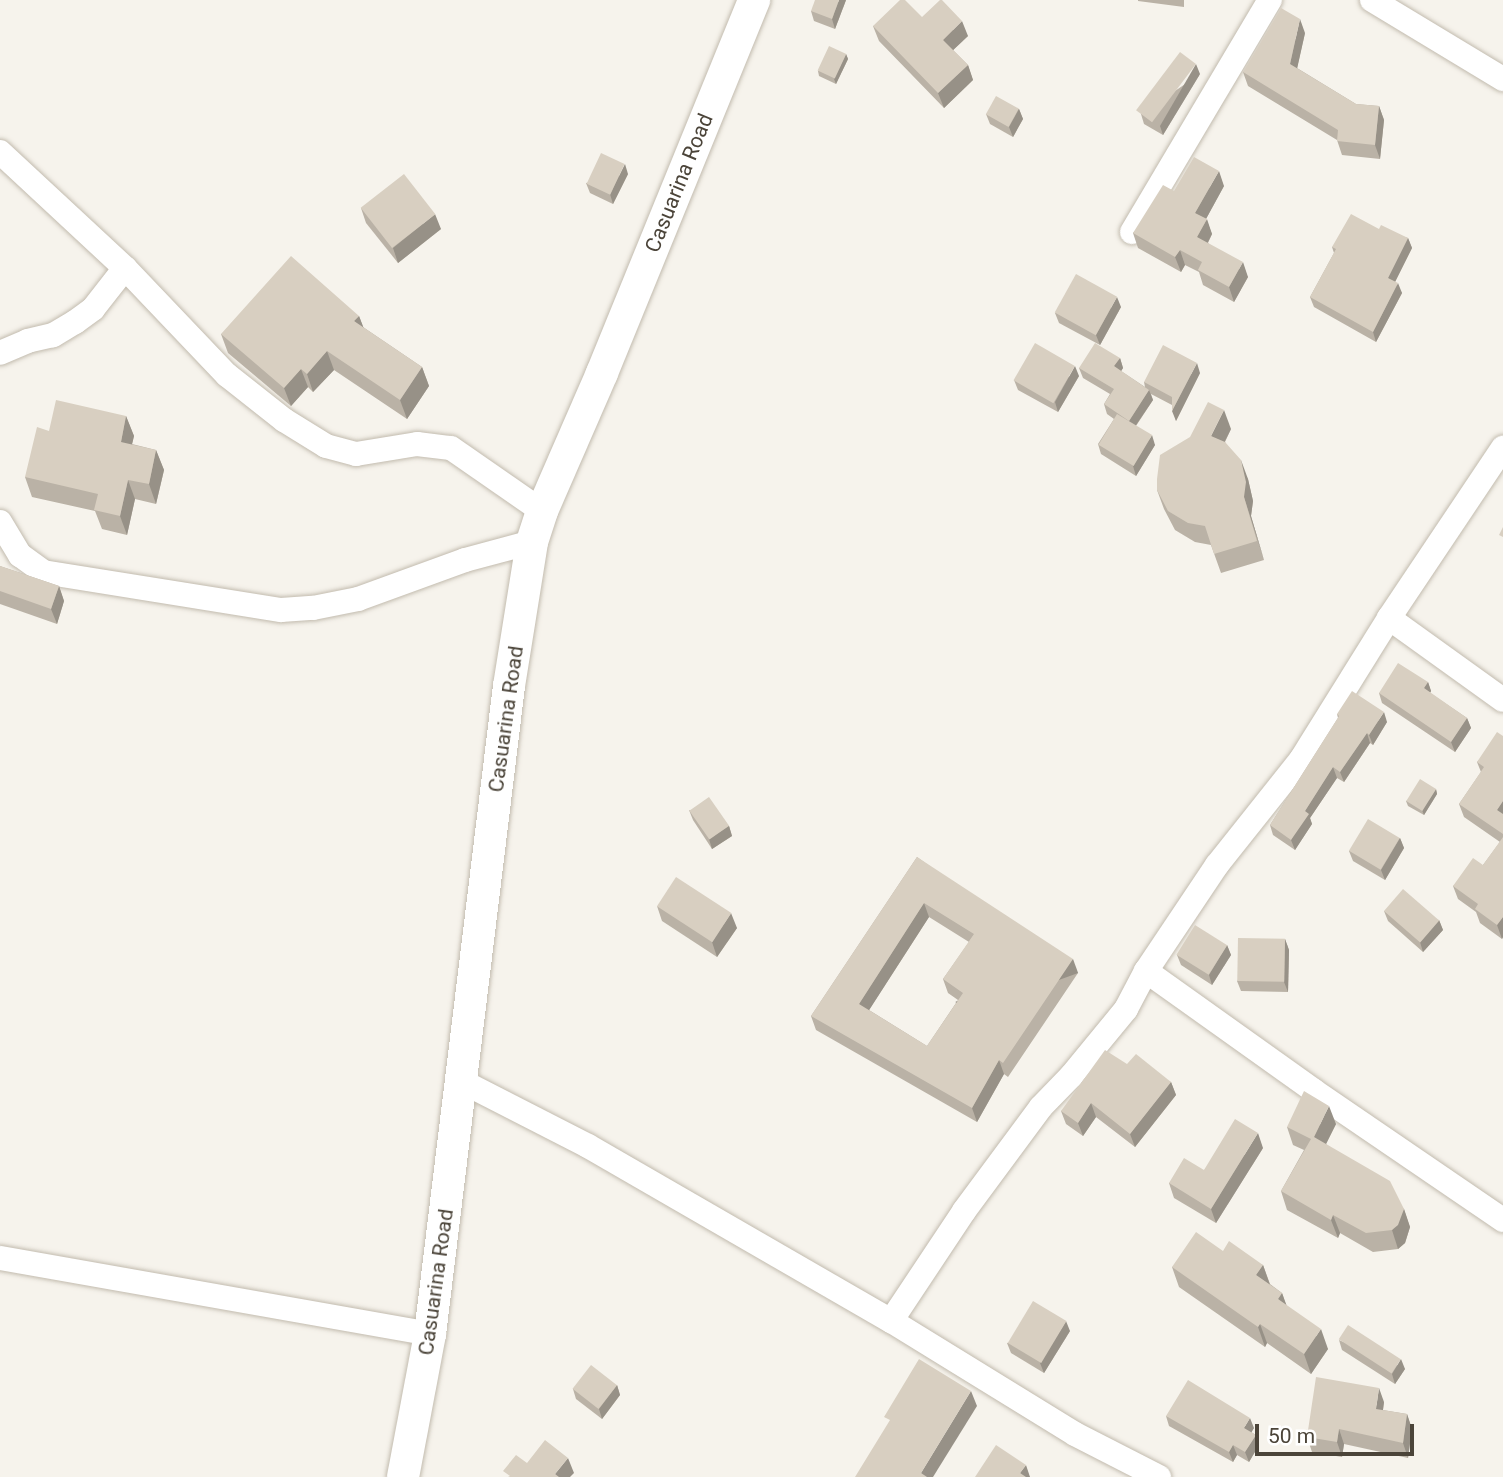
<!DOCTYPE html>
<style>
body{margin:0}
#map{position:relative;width:1503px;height:1477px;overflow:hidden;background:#f6f3ec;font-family:Roboto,sans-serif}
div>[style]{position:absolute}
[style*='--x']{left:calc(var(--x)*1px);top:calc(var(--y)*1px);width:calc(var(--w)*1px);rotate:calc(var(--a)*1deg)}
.roads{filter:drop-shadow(0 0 2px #c2bbae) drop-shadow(0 0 2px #c2bbae)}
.minor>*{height:24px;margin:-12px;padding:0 12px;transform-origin:12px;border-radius:12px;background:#fff}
.tertiary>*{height:32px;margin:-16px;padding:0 16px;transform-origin:16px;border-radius:16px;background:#fff}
.wall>*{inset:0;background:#bab2a6}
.shaded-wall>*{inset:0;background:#979187;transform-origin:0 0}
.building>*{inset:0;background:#d8cfc1;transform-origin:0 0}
span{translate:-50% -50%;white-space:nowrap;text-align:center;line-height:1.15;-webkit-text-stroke:6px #fff;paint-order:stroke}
.street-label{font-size:21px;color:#4b4439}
.scale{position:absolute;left:1255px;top:1424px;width:159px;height:32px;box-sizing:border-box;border:4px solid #4b4439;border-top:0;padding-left:9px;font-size:21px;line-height:24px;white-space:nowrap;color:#4b4439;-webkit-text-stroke:5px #fff;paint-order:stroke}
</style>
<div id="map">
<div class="roads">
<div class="minor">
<div style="--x:1372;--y:0;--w:153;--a:31.1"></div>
<div style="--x:0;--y:152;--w:171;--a:42.9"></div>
<div style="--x:125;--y:268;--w:52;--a:128"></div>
<div style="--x:93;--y:309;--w:22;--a:144"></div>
<div style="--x:75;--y:322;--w:26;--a:149"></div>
<div style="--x:53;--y:335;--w:26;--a:167"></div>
<div style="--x:28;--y:341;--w:30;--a:157"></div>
<div style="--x:1132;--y:232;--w:270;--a:-59.3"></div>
<div style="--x:125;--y:268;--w:148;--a:46.4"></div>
<div style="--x:227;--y:375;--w:73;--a:38.3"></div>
<div style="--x:284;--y:420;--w:49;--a:31.8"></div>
<div style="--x:326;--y:446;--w:31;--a:15"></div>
<div style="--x:356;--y:454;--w:62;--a:-9.3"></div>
<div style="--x:417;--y:444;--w:34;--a:7"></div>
<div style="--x:451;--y:448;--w:111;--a:34.7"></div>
<div style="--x:0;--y:522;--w:39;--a:59"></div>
<div style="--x:20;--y:555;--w:29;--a:36"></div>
<div style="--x:43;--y:572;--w:241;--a:9.1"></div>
<div style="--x:281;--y:610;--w:32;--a:-4"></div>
<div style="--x:313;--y:608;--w:46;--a:-11.3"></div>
<div style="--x:358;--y:599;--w:114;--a:-20"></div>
<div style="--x:465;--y:560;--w:69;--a:-15"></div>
<div style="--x:1389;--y:618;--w:140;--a:35.7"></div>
<div style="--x:1146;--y:971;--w:206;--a:35.5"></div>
<div style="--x:1314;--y:1091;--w:229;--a:34.3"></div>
<div style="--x:463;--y:1082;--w:140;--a:27.1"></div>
<div style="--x:588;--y:1146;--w:350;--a:30"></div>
<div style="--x:0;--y:1258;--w:437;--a:10"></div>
<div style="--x:1159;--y:1477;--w:94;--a:-152.9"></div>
<div style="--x:1075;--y:1434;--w:216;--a:-148.4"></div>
<div style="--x:891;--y:1321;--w:132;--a:-56.4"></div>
<div style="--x:964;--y:1211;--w:129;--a:-53.5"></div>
<div style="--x:1041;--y:1107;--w:43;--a:-45.9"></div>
<div style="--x:1071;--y:1076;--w:87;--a:-50.6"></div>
<div style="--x:1126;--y:1009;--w:43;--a:-62.2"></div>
<div style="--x:1146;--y:971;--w:128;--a:-56.2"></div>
<div style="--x:1217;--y:865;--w:137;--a:-51.5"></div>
<div style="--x:1302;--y:758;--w:165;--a:-58.1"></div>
<div style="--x:1389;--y:618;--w:205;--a:-56.2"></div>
</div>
<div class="tertiary">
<div style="--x:403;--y:1477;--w:146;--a:-79.3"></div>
<div style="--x:430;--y:1334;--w:653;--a:-83.05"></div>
<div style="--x:509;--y:686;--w:146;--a:-80.9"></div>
<div style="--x:532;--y:542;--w:33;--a:-72"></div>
<div style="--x:542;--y:511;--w:150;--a:-66.5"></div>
<div style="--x:602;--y:373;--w:403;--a:-67.8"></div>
</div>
</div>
<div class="wall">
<div style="clip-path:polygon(846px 0,835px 29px,814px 21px,811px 11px)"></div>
<div style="clip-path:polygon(1138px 0,1184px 0,1184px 7px,1138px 1px)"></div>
<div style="clip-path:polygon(922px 17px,968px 36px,953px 50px,968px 65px,973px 80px,944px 108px,879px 41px,873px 26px)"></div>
<div style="clip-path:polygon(1305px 33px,1297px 68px,1356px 104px,1379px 106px,1384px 120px,1380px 159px,1342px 155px,1337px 140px,1248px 86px,1243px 72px)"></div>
<div style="clip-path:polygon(846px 54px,848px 59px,836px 84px,819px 76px,818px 71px)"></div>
<div style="clip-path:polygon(1200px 74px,1163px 135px,1144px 124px,1141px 114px)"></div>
<div style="clip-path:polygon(1019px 109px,1023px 119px,1013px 137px,990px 124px,986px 114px)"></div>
<div style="clip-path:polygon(628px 174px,613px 204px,590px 193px,586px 183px)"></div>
<div style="clip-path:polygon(1224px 186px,1206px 219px,1212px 234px,1208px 243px,1248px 277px,1234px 302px,1203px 285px,1199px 272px,1185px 265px,1181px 272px,1138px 248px,1133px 233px,1174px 191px)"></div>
<div style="clip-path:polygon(361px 208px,441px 229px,398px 263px,366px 223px)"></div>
<div style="clip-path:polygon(1379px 229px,1408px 238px,1412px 248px,1395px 282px,1402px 293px,1376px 342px,1314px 307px,1310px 297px,1334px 253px,1332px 247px)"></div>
<div style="clip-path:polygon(1121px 307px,1100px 345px,1059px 323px,1055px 313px)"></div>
<div style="clip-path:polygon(359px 316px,363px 327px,422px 367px,429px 386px,407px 419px,334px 370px,313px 392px,308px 387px,291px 406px,228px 353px,221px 334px)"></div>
<div style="clip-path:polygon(1120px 358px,1123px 368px,1121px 371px,1145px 387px,1144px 382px,1200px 373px,1176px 421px,1172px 405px,1151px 394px,1153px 400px,1136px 426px,1155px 445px,1136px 476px,1101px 454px,1098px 444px,1114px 419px,1107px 414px,1104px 404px,1110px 394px,1083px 378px,1079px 368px)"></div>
<div style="clip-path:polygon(1079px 376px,1058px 412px,1018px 390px,1014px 380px)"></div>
<div style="clip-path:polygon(126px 416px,134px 436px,132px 444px,156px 450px,164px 470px,156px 504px,135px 499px,127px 535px,102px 529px,95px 511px,32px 497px,25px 477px)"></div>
<div style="clip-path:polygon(1231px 429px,1225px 442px,1248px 479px,1253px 501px,1251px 516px,1264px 560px,1221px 573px,1211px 545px,1195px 542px,1175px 530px,1164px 509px,1157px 490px)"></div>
<div style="clip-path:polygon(0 566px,59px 586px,64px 601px,57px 624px,0 604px)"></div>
<div style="clip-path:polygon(1428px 682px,1431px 691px,1430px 693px,1467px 718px,1471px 728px,1455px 752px,1382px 703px,1379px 693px)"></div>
<div style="clip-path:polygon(1337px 714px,1387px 722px,1373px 745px,1370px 743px,1344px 782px,1337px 778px,1310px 818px,1312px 824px,1295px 850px,1273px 835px,1270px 825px,1338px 718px)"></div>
<div style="clip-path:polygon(1503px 736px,1503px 937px,1502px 939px,1480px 923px,1476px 912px,1458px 899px,1453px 886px,1483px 865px,1500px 842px,1464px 817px,1459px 804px,1481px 772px,1477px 762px)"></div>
<div style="clip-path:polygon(1436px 789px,1437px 794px,1424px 815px,1408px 806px,1406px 801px)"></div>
<div style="clip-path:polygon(689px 810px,729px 826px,732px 836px,712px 849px,693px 820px)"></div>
<div style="clip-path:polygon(1400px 838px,1404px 848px,1385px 880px,1353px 861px,1349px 851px)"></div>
<div style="clip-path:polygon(evenodd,917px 857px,1078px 973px,1008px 1077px,1004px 1074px,977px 1122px,816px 1030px,811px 1016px,917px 857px,929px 917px,969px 942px,943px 979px,948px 993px,958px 1000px,927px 1046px,869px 1010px,929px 917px)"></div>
<div style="clip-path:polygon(657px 906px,737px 928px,717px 957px,662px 921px)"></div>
<div style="clip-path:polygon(1384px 911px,1439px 920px,1443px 930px,1423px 952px,1388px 921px)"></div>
<div style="clip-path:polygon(1285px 939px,1289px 950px,1288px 992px,1241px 991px,1237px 981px)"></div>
<div style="clip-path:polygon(1227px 945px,1231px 955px,1212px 985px,1181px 965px,1177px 955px)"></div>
<div style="clip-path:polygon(1127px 1064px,1171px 1082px,1176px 1095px,1135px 1147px,1096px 1117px,1083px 1136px,1066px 1124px,1061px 1111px)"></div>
<div style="clip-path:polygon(1336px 1124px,1326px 1144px,1404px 1209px,1410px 1227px,1405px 1243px,1398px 1249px,1373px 1252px,1340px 1233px,1338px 1238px,1287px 1210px,1281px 1191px,1304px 1150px,1293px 1145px,1287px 1127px)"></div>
<div style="clip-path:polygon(1263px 1148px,1216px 1223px,1174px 1198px,1169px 1183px)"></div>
<div style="clip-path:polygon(1223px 1251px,1263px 1265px,1270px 1284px,1282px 1293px,1286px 1305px,1328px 1349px,1311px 1374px,1267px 1343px,1265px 1347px,1179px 1287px,1172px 1267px)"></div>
<div style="clip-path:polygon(1070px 1331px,1044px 1373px,1011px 1353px,1007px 1343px)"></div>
<div style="clip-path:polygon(1339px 1340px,1405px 1369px,1395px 1384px,1342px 1350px)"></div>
<div style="clip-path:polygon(617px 1385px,620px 1395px,602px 1419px,576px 1399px,573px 1389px)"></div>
<div style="clip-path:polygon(1384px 1402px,1383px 1410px,1407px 1414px,1412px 1429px,1408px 1458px,1344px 1444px,1342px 1457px,1312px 1452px,1307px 1437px)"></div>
<div style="clip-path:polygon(1166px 1416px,1254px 1428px,1251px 1432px,1256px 1435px,1259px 1445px,1249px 1462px,1237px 1455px,1233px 1462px,1169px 1426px)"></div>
</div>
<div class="shaded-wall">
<div style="clip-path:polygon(839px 0,846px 0,835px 29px,832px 19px)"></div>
<div style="clip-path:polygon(1300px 19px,1305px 33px,1295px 78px,1290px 64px)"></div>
<div style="clip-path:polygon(962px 21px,968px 36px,949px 54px,943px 40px)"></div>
<div style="clip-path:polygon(846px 54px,848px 59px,836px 84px,834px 79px)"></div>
<div style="clip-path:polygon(1196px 64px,1200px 74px,1163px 135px,1160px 126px)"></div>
<div style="clip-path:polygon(968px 65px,973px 80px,944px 108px,938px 93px)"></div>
<div style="clip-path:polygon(1379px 106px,1384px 120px,1380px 159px,1375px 145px)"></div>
<div style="clip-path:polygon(1019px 109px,1023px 119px,1013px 137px,1009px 127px)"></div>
<div style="clip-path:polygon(625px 164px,628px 174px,613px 204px,610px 194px)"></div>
<div style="clip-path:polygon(1219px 171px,1224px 186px,1201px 228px,1195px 213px)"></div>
<div style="clip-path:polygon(435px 214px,441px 229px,398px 263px,393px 248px)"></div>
<div style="clip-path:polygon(1207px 219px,1212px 234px,1203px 252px,1197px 237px)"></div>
<div style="clip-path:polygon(1408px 238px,1412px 248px,1392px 288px,1388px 278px)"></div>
<div style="clip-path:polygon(1180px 250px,1185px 265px,1181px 272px,1175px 257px)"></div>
<div style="clip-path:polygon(1243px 262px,1248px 277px,1234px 302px,1229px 287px)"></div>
<div style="clip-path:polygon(1398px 283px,1402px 293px,1376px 342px,1373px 332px)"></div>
<div style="clip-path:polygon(1117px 297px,1121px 307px,1100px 345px,1096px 335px)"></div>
<div style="clip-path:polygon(359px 316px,366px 334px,354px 321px)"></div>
<div style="clip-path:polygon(327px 351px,334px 370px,313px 392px,307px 374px)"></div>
<div style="clip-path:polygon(1120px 358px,1123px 368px,1118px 376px,1114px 366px)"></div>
<div style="clip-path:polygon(1197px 363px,1200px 373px,1176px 421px,1172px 411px)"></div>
<div style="clip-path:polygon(1075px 366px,1079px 376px,1058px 412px,1055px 402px)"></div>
<div style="clip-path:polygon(422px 367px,429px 386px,407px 419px,400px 400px)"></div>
<div style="clip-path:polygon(301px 369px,308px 387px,291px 406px,284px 388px)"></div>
<div style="clip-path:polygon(1149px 390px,1153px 400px,1132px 431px,1129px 421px)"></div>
<div style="clip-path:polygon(1224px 410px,1231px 429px,1218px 455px,1211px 436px)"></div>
<div style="clip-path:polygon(126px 416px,134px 436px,128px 461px,121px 442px)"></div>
<div style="clip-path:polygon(1152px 435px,1155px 445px,1136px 476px,1133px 466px)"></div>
<div style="clip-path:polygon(156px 450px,164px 470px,156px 504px,149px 484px)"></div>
<div style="clip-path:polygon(1241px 460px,1248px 479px,1253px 501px,1251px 516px,1264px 560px,1244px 497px)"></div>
<div style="clip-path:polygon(128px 480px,135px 499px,127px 535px,120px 516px)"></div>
<div style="clip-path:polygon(59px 586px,64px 601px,57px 624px,51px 609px)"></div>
<div style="clip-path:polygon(1428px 682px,1431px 691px,1427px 698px,1424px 688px)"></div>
<div style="clip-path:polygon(1384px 712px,1387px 722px,1373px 745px,1369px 735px)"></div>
<div style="clip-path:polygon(1467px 718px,1471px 728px,1455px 752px,1451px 742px)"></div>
<div style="clip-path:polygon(1367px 733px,1370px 743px,1344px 782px,1340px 772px)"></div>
<div style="clip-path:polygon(1333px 767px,1337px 778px,1310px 818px,1312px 824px,1295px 850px,1291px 840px,1305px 811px)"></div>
<div style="clip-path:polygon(1436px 789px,1437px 794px,1424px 815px,1422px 810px)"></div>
<div style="clip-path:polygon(1503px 801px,1503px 822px,1497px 810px)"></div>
<div style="clip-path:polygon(729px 826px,732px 836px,712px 849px,709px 839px)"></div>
<div style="clip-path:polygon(1400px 838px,1404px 848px,1385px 880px,1381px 870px)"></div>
<div style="clip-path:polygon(924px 903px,929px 917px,864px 1018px,859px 1004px)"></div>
<div style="clip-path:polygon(731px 913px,737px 928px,717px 957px,712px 942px)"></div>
<div style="clip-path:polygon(1503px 917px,1503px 937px,1502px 939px,1497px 925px)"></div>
<div style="clip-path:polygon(1439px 920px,1443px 930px,1423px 952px,1420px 942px)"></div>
<div style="clip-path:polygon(1285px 939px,1289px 950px,1288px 992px,1284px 982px)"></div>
<div style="clip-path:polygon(1227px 945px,1231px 955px,1212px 985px,1209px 975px)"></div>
<div style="left:1073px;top:959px;width:15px;height:125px;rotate:70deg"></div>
<div style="clip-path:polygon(999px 1060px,1004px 1074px,977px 1122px,972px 1108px)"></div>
<div style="clip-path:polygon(1171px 1082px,1176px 1095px,1135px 1147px,1130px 1134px)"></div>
<div style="clip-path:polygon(1091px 1103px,1096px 1117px,1083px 1136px,1078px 1123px)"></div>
<div style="clip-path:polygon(1329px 1106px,1336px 1124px,1320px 1156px,1314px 1137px)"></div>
<div style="clip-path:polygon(1258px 1133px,1263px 1148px,1216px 1223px,1211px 1209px)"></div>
<div style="clip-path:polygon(1404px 1209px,1410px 1227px,1405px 1243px,1398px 1249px,1392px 1230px)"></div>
<div style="clip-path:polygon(1333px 1215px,1340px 1233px,1338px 1238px,1331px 1220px)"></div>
<div style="clip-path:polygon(1263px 1265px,1270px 1285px,1256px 1275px)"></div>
<div style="clip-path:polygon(1282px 1293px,1289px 1312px,1278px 1299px)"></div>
<div style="clip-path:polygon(1066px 1321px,1070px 1331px,1044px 1373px,1040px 1363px)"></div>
<div style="clip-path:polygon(1260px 1324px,1267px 1343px,1265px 1347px,1258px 1327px)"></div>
<div style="clip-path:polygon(1321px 1329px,1328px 1349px,1311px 1374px,1304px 1354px)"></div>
<div style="clip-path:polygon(1401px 1359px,1405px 1369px,1395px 1384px,1392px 1374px)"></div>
<div style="clip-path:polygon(617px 1385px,620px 1395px,602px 1419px,599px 1409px)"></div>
<div style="clip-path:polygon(1379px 1388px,1384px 1402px,1381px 1424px,1376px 1409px)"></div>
<div style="clip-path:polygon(971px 1391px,977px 1406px,933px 1477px,922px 1477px,921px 1473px)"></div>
<div style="clip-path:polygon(1407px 1414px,1412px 1429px,1408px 1458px,1403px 1443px)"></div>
<div style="clip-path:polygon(1250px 1418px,1254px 1428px,1248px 1438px,1244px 1428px)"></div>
<div style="clip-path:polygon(1339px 1429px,1344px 1444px,1342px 1457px,1337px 1442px)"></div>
<div style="clip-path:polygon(1256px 1435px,1259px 1445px,1249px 1462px,1245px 1452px)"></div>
<div style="clip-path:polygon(1233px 1445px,1237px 1455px,1233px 1462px,1229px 1452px)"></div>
<div style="clip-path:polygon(568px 1458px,574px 1473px,570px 1477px,556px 1477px,555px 1474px)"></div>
<div style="clip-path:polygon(1026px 1465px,1030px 1477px,1021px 1477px,1020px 1473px)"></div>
</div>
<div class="building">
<div style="clip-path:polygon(815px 0,839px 0,832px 19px,811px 11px)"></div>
<div style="clip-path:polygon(900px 0,905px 0,922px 17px,940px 0,942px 0,962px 21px,943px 40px,968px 65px,938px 93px,873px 26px)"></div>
<div style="clip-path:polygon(1281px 8px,1300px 19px,1290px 64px,1356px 104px,1379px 106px,1375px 145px,1337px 141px,1338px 130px,1243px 72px)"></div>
<div style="left:829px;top:46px;width:19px;height:27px;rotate:25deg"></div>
<div style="left:1180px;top:52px;width:20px;height:73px;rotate:37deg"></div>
<div style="left:996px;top:96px;width:26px;height:21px;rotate:29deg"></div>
<div style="left:601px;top:153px;width:26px;height:34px;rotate:25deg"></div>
<div style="clip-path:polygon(1194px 157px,1219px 171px,1195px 213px,1207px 219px,1197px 237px,1243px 262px,1229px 287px,1198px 270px,1202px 262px,1180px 250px,1175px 257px,1133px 233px,1163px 185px,1174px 191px)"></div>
<div style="left:404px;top:174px;width:51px;height:55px;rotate:52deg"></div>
<div style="clip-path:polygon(1351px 214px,1379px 229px,1381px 225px,1408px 238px,1388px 278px,1398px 283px,1373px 332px,1310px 297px,1336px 249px,1332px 247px)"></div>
<div style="clip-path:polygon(291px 256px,359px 316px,354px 321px,422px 367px,400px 400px,327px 351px,307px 374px,301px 369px,284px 388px,221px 334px)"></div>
<div style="left:1076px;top:274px;width:47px;height:44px;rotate:29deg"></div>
<div style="left:1035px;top:343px;width:46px;height:43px;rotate:30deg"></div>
<div style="clip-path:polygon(1095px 343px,1120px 358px,1114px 366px,1149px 390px,1129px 421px,1104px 404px,1114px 389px,1079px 368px)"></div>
<div style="clip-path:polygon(1163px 345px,1197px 363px,1172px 411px,1172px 397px,1144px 382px)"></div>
<div style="clip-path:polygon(56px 400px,126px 416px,121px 442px,156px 450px,149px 484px,128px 480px,120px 516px,94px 510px,98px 494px,25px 477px,37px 427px,49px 431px)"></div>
<div style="clip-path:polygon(1208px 402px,1224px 410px,1211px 436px,1225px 442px,1241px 460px,1246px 482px,1244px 497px,1257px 541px,1214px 554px,1205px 526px,1188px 523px,1168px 511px,1157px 490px,1157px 479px,1160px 455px,1190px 437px)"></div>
<div style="left:1117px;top:414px;width:41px;height:36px;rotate:31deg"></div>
<div style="clip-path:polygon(1503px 527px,1503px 537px,1499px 535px)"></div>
<div style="clip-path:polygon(0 566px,59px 586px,51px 609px,0 591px)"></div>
<div style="clip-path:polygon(1398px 663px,1428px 682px,1424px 688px,1467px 718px,1451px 742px,1379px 693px)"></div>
<div style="clip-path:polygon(1352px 691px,1384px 712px,1369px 735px,1367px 733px,1340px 772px,1333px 767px,1305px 811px,1309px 814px,1291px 840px,1270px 825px,1339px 716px,1337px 714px)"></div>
<div style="clip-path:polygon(1497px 732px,1503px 736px,1503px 801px,1497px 810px,1503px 814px,1503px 834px,1459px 804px,1484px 767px,1477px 762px)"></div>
<div style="left:1420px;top:779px;width:19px;height:26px;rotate:32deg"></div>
<div style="left:709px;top:797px;width:35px;height:24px;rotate:55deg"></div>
<div style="left:1368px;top:819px;width:37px;height:37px;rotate:31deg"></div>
<div style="clip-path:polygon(1503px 837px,1503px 917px,1497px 925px,1475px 909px,1478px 904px,1453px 886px,1473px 858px,1483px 865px)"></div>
<div style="clip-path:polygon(evenodd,917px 857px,1073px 959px,1003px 1063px,999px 1060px,972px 1108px,811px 1016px,917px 857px,924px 903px,974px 934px,943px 979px,963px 993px,927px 1046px,859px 1004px,924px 903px)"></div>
<div style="left:676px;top:877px;width:66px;height:35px;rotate:33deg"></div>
<div style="left:1403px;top:889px;width:48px;height:29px;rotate:41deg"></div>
<div style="left:1195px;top:925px;width:38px;height:35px;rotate:32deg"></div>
<div style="left:1238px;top:938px;width:47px;height:43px;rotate:1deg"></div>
<div style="clip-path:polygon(1105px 1050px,1127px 1064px,1136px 1054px,1171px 1082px,1130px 1134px,1091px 1103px,1078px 1123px,1061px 1111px)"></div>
<div style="clip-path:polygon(1304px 1091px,1329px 1106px,1314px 1137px,1390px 1181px,1404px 1209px,1398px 1225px,1392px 1230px,1366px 1233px,1333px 1215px,1331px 1220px,1281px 1191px,1311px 1139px,1287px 1127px)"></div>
<div style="clip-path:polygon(1235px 1119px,1258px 1133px,1211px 1209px,1169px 1183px,1184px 1158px,1204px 1170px)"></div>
<div style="clip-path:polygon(1196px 1232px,1223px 1251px,1229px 1241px,1263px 1265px,1256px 1275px,1282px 1293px,1278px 1299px,1321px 1329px,1304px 1354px,1260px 1324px,1258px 1327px,1172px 1267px)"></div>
<div style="left:1033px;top:1301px;width:39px;height:49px;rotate:31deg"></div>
<div style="left:1348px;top:1325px;width:63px;height:17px;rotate:33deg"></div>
<div style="clip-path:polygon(919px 1359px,971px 1391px,921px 1473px,927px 1477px,855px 1477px,890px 1420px,884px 1417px)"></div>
<div style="left:591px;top:1365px;width:33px;height:30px;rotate:38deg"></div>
<div style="clip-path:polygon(1316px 1377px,1379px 1388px,1376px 1409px,1407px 1414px,1403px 1443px,1339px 1429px,1337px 1442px,1307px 1437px)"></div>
<div style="clip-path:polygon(1188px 1380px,1250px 1418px,1244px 1428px,1256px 1435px,1245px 1452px,1233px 1445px,1229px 1452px,1166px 1416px)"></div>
<div style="clip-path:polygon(545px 1440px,568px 1458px,555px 1474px,559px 1477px,508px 1477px,510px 1476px,503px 1471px,516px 1455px,527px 1463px)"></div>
<div style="clip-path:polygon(996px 1445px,1026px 1465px,1020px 1473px,1026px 1477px,975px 1477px)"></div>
</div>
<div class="street-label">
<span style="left:679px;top:183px;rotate:-68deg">Casuarina Road</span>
<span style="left:506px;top:719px;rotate:-82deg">Casuarina Road</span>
<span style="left:436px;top:1282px;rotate:-82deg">Casuarina Road</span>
</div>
<div class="scale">50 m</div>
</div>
